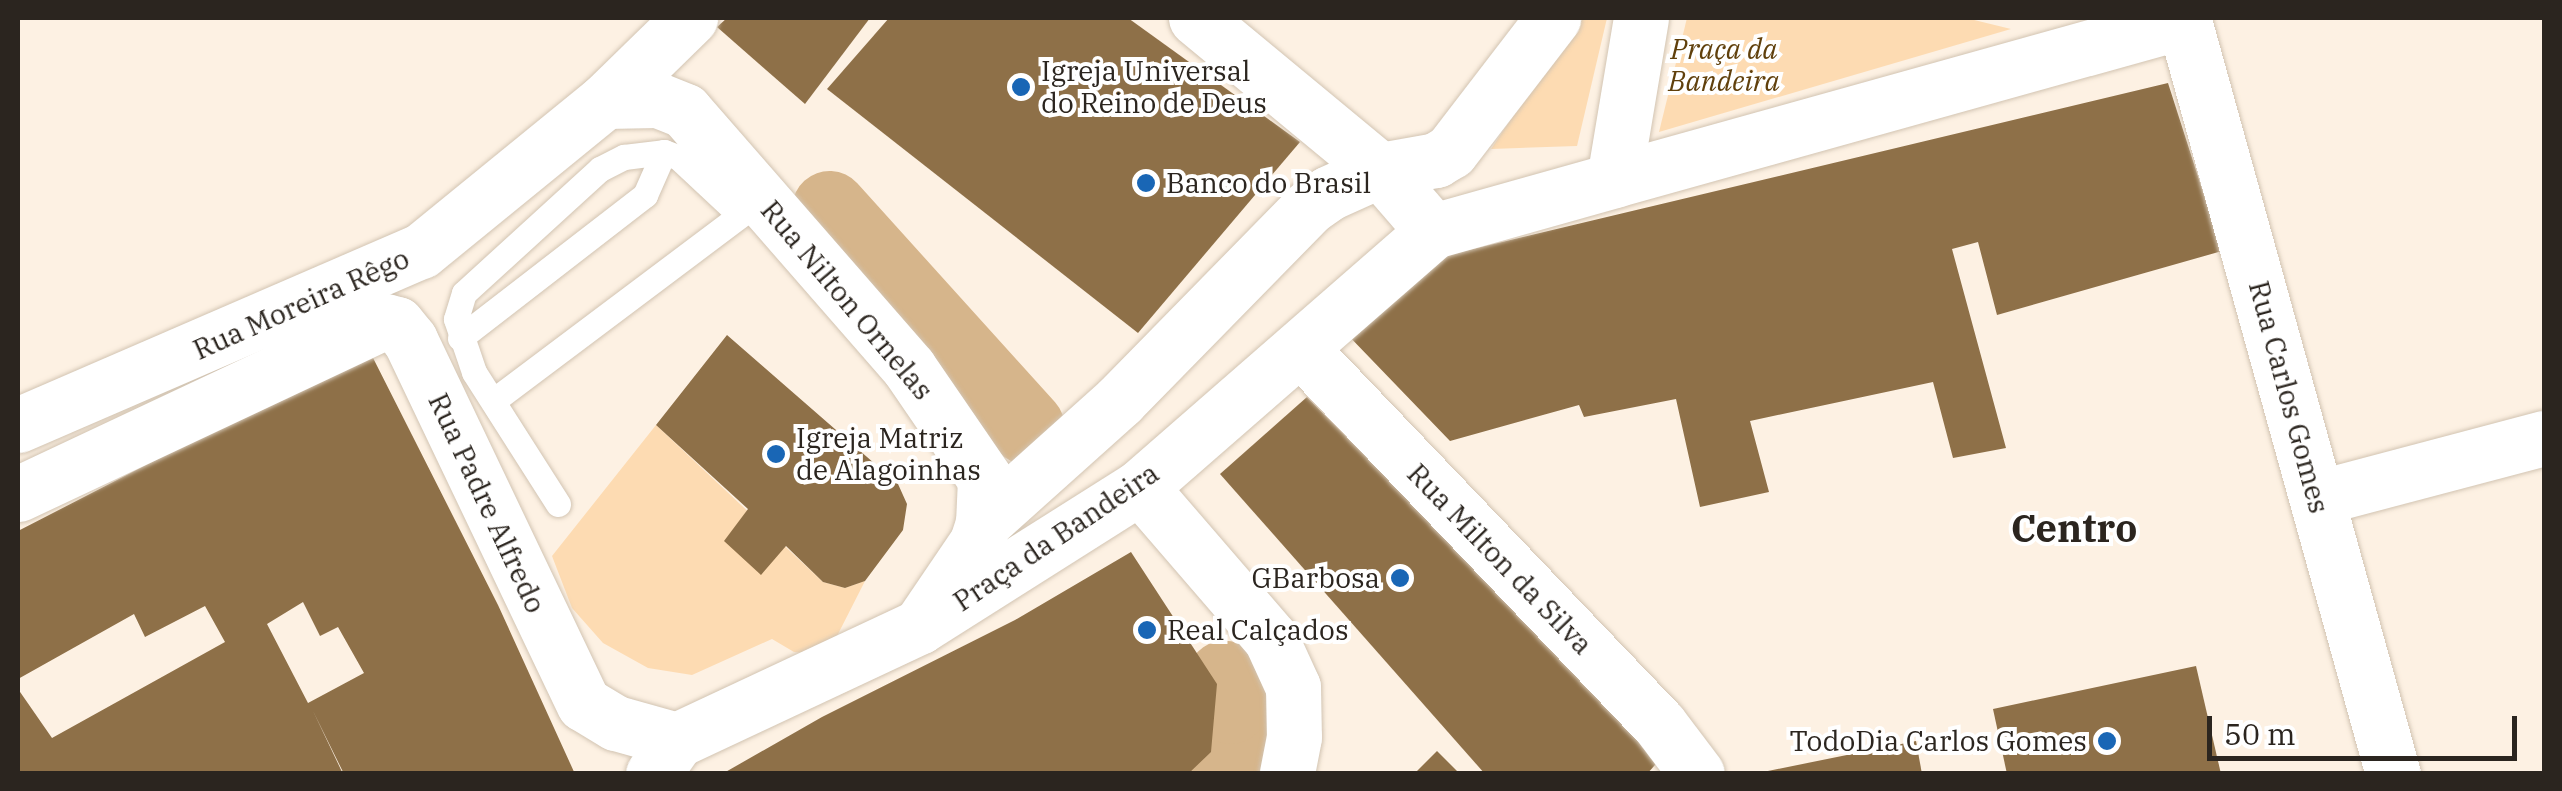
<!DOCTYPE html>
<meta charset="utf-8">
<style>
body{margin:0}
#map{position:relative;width:2562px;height:791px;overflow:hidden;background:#fdf1e3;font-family:"IBM Plex Serif",serif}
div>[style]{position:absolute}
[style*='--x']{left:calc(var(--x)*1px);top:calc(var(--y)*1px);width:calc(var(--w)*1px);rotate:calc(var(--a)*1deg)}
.green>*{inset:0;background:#fddbb2}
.river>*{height:75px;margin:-37.5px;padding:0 37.5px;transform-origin:37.5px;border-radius:37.5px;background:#d6b58b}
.building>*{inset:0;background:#8e7048}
.roads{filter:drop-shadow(0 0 2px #d2c4b2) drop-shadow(0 0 2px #d2c4b2)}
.service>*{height:25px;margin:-12.5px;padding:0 12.5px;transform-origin:12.5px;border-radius:12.5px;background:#fff}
.tertiary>*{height:55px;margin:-27.5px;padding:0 27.5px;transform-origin:27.5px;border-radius:27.5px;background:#fff}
.secondary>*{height:55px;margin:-27.5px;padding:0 27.5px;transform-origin:27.5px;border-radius:27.5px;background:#fff}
.primary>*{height:55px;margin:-27.5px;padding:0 27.5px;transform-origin:27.5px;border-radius:27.5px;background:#fff}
.dots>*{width:28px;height:28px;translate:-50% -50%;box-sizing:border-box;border:5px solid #fff;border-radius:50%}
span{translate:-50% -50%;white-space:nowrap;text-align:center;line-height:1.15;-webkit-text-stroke:8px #fff;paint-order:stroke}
.park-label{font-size:28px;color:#60400c;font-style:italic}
.poi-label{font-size:28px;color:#2b251f}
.left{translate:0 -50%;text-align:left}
.right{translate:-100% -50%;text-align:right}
.street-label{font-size:28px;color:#2b251f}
.district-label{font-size:38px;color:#2b251f;font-weight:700}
.frame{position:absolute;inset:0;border:20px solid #2b251f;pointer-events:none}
.scale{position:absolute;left:2207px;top:716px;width:310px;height:45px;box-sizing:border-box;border:5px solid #2b251f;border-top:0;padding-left:12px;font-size:30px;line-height:35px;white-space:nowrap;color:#2b251f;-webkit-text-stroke:8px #fff;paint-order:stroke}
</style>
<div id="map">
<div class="green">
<div style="clip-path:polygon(1579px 18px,1607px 18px,1577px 146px,1491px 149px)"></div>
<div style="clip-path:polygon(1687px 18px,1966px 18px,2011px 29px,1659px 132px)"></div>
<div style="clip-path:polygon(656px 425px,823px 582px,845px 588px,865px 581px,836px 638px,816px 654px,794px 652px,772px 639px,692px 675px,648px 668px,603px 643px,572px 608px,552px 556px)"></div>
</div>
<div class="river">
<div style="--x:829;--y:208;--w:295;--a:47.9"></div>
<div style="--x:1219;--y:774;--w:27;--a:-68"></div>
<div style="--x:1229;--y:749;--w:43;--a:-88.7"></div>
<div style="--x:1230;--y:706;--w:29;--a:-102"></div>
</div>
<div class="building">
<div style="clip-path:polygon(727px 18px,870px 18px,805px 104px,717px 27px)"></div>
<div style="clip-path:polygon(889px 18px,1128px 18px,1300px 142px,1138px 333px,827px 89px)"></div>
<div style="clip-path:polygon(2168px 83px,2222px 251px,1997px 315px,1978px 242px,1952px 249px,2006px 448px,1953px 458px,1933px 382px,1750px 421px,1769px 492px,1700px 507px,1676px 399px,1584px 417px,1579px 405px,1450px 441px,1344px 331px,1431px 259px)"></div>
<div style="clip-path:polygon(727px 335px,898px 484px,907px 504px,903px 530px,865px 581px,845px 588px,823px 582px,786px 546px,761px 575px,724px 541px,748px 509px,656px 425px)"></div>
<div style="clip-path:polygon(evenodd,369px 350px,498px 605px,575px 774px,344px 774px,313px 711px,343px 774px,18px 774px,18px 689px,52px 738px,225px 642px,205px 606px,145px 637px,134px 614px,18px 679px,18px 531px,369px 350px,303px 602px,320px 636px,338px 627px,364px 673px,308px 703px,267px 624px,303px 602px)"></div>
<div style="clip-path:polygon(1307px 397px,1662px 757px,1647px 774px,1485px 774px,1220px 474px)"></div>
<div style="clip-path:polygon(1131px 552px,1217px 684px,1211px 752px,1188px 774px,722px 774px,822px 717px,1015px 620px)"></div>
<div style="clip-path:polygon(2196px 666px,2221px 774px,2007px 774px,1993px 709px)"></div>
<div style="clip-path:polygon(1916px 741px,1922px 774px,1763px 774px,1763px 772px)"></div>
<div style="clip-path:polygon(1437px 751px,1460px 774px,1414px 774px)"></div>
</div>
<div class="roads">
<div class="service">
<div style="--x:460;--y:338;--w:234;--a:-37.7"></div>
<div style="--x:645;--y:195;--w:47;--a:-66.2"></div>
<div style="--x:493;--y:401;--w:325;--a:-36.9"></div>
<div style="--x:558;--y:504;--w:156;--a:-122.5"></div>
<div style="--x:474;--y:372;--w:56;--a:-108.8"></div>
<div style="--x:456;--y:319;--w:27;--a:-73"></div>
<div style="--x:464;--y:293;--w:184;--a:-42.4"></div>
<div style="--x:600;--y:169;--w:27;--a:-27"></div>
<div style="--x:624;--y:157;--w:40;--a:-7.1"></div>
<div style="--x:664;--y:152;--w:15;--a:20"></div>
<div style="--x:678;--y:157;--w:85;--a:43.1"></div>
</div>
<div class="tertiary">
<div style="--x:605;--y:101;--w:53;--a:-1.1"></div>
<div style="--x:658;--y:100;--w:29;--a:22"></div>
<div style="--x:685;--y:111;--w:341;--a:48.9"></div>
<div style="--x:909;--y:368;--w:135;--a:55.6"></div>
<div style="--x:985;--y:479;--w:44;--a:92.6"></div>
<div style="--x:983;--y:523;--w:20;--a:108"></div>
<div style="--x:977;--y:542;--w:102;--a:124.2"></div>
<div style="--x:1300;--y:348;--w:521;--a:46.32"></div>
<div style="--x:1660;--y:725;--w:61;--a:52.9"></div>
<div style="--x:1140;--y:487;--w:201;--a:49.2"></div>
<div style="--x:1271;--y:639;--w:53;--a:65.4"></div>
<div style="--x:1293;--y:687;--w:50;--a:88.9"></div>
<div style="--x:1294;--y:737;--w:38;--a:101"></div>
<div style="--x:2317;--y:498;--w:235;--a:-14.8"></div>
<div style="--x:983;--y:523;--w:183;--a:-41.9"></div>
<div style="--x:1119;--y:401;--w:272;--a:-45.6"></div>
<div style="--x:1309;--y:207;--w:24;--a:-35"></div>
<div style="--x:1329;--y:193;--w:56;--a:-24.3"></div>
<div style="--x:1380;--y:170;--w:81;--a:49"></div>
<div style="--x:653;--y:774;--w:42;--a:-54.8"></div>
</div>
<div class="secondary">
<div style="--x:1196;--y:18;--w:239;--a:39.6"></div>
<div style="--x:1380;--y:170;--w:57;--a:-10.1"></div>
<div style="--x:1436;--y:160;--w:17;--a:-31"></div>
<div style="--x:1451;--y:151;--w:168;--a:-52.5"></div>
<div style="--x:397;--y:324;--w:21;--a:51"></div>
<div style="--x:410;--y:340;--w:403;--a:64.5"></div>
<div style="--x:584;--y:704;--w:37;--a:31"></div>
<div style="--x:616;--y:723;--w:63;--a:15.6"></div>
<div style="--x:677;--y:740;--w:268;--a:-25.1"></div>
<div style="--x:920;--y:626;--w:260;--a:-32.3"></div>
<div style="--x:1140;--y:487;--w:389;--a:-41.1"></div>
<div style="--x:1433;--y:231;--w:188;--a:-15.7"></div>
<div style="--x:18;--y:425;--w:439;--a:-23.4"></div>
<div style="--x:421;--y:251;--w:237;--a:-39.2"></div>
<div style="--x:605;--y:101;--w:119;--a:-44.3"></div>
<div style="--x:18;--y:494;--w:406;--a:-25.2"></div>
<div style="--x:385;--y:321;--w:12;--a:14"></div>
</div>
<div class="primary">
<div style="--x:1641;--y:18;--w:164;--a:99.5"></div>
<div style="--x:1614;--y:180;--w:592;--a:-15.59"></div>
<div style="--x:2184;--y:21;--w:781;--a:74.49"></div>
</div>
</div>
<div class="dots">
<div style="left:1021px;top:87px;background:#1966b5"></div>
<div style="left:1146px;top:183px;background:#1966b5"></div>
<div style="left:776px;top:454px;background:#1966b5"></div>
<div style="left:1400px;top:578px;background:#1966b5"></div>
<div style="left:1147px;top:630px;background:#1966b5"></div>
<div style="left:2107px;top:741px;background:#1966b5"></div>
</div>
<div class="park-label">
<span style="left:1724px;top:65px">Praça da<br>Bandeira</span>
</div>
<div class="poi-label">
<span class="left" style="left:1041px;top:87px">Igreja Universal<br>do Reino de Deus</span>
<span class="left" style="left:1166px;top:183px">Banco do Brasil</span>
<span class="left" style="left:796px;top:454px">Igreja Matriz<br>de Alagoinhas</span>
<span class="right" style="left:1380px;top:578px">GBarbosa</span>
<span class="left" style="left:1167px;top:630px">Real Calçados</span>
<span class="right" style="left:2087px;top:741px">TodoDia Carlos Gomes</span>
</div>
<div class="street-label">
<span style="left:847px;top:300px;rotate:50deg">Rua Nilton Ornelas</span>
<span style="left:301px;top:304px;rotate:-24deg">Rua Moreira Rêgo</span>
<span style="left:2289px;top:397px;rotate:75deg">Rua Carlos Gomes</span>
<span style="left:487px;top:503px;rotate:65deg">Rua Padre Alfredo</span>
<span style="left:1056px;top:537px;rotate:-34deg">Praça da Bandeira</span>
<span style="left:1500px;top:559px;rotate:46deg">Rua Milton da Silva</span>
</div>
<div class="district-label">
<span style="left:2074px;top:528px">Centro</span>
</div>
<div class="frame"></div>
<div class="scale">50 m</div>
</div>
